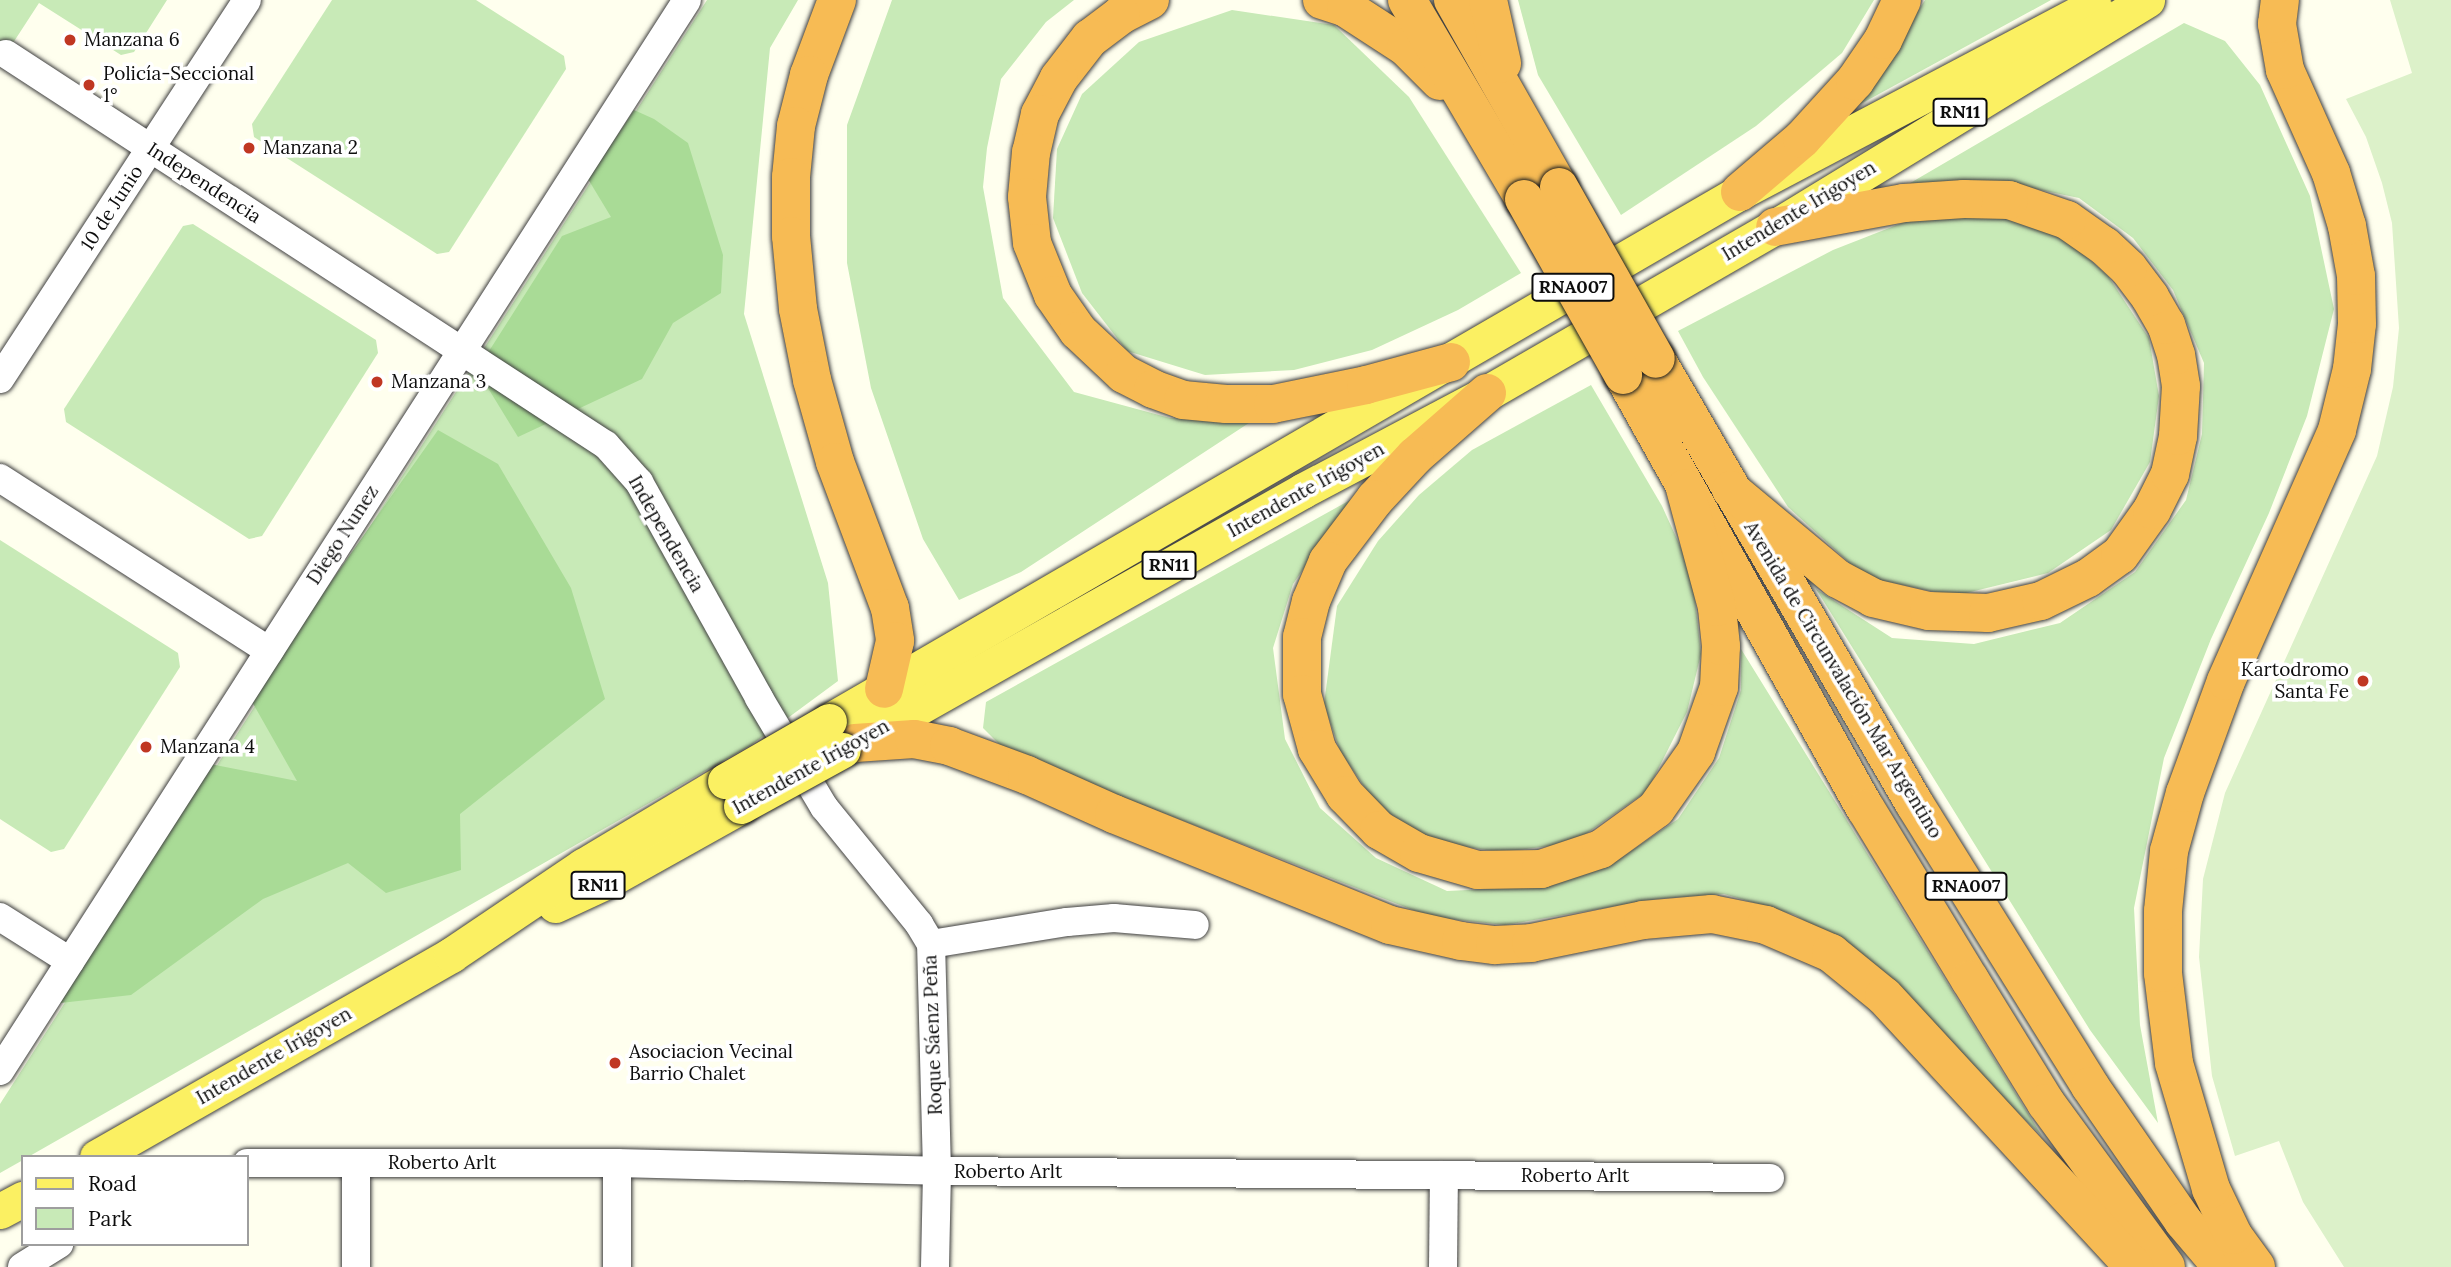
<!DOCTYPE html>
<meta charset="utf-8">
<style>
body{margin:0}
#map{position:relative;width:2451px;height:1267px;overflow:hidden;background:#ffe;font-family:Lora,serif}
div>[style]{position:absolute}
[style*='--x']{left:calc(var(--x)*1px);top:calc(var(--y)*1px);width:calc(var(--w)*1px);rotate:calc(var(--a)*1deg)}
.green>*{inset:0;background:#c8eab7}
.forest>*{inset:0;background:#a9db96}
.pitch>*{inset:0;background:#dcf1c9}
.roads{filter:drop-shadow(0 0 2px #404040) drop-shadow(0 0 2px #404040)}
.minor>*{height:28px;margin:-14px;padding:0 14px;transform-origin:14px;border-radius:14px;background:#fff}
.major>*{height:35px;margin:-17.5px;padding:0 17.5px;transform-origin:17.5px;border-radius:17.5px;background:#fbf062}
.highway>*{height:38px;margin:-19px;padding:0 19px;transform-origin:19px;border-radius:19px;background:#f7bb54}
.bridges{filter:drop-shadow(0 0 2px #1e1e1e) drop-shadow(0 0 2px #1e1e1e)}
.major-bridge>*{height:35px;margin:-17.5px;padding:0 17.5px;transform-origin:17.5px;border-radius:17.5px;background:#fbf062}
.highway-bridge>*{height:38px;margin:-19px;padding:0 19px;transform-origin:19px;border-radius:19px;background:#f7bb54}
.dots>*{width:19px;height:19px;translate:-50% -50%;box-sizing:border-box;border:4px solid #fff;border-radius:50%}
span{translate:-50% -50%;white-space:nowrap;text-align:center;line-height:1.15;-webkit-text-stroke:7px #fff;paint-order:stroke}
.shield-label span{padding:2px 5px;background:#fff;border:2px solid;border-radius:5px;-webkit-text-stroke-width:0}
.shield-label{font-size:18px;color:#0d0d0d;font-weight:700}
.poi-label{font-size:19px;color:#0d0d0d}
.left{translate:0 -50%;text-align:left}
.right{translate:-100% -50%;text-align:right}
.street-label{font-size:19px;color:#0d0d0d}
.legend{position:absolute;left:21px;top:1155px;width:228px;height:91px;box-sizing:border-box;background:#fff;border:2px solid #9e9e9e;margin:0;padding:9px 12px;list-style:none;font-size:21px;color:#0d0d0d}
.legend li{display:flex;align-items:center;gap:14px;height:35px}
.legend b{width:35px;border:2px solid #9e9e9e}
</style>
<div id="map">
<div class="green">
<div style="clip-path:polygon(0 0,167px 0,134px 52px,121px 55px,39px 3px,0 63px)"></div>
<div style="clip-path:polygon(332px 0,476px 0,564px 56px,566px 69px,449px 252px,437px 254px,254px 137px,252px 124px)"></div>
<div style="clip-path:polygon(707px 0,798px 0,770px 48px,744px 314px,828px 583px,838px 681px,751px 745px,28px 1157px,23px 1157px,23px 1160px,0 1173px,0 1104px)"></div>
<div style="clip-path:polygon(892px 0,1074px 0,1046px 22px,1001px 79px,987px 148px,983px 187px,1003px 298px,1074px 392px,1170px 418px,1252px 421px,1021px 572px,959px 600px,923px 539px,871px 388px,847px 263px,847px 125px)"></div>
<div style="clip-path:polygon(1518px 0,1874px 0,1842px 53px,1756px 126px,1621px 215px,1538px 75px)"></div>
<div style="clip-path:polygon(1925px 0,2051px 0,1857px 106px)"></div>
<div style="clip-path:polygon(1232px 10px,1334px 25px,1409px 97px,1521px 273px,1458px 310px,1372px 350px,1294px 370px,1205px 375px,1127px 351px,1082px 293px,1053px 218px,1057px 149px,1082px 94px,1139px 42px)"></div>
<div style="clip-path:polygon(2184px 23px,2225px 41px,2260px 85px,2310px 196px,2334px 309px,2307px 416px,2269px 513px,2211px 639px,2164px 758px,2134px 908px,2140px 1025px,2158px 1123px,2090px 1030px,1816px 589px,1892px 638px,1974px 644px,2060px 623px,2135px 572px,2186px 500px,2202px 434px,2204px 363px,2173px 290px,2133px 238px,2079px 198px,2002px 182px,1900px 189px)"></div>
<div style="clip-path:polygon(1925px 214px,2006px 216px,2070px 242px,2108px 276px,2149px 338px,2159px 396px,2150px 462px,2111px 530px,2048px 573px,1954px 596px,1865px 577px,1788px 507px,1703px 377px,1678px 331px,1833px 250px)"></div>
<div style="clip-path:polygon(193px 224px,376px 340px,378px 353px,262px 536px,249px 539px,66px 422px,64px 409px,183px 226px)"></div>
<div style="clip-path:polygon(1591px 385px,1662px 506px,1692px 572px,1701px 654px,1687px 712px,1647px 791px,1573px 843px,1501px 852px,1431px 842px,1376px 804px,1340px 751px,1324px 704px,1337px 606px,1378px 541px,1419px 495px,1472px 450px)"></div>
<div style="clip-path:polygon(1352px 499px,1293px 584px,1273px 648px,1285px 739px,1320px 808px,1376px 858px,1447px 891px,1533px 887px,1609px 866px,1678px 819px,1719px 758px,1741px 690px,1741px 649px,2042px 1136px,1941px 1038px,1866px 958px,1795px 915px,1724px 894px,1657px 899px,1505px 925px,1431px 917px,1008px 753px,983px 728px,986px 702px)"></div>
<div style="clip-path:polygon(0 540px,178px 653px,180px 667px,64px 849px,51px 852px,0 819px)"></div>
</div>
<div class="forest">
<div style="clip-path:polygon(634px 110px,654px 119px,688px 143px,723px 255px,721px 293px,673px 323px,642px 379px,518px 437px,477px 370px,562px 236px,611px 217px,588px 179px)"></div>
<div style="clip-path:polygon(438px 430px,498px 464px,571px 588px,605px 699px,460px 814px,461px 870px,386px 893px,348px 863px,263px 899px,131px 995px,43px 1005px,131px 840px,210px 764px,297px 781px,251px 700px,246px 702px)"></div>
</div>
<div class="pitch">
<div style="clip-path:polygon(2390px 0,2451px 0,2451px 1267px,2344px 1267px,2303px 1202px,2279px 1141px,2235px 1156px,2212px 1076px,2199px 957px,2203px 879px,2225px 793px,2377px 456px,2393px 387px,2399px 328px,2392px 223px,2382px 183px,2366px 137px,2346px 99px,2412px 73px)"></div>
</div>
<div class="roads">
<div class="minor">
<div style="--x:6;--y:54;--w:716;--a:33.09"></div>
<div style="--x:606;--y:445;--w:50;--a:48.3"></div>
<div style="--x:639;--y:482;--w:247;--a:60.9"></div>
<div style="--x:759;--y:698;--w:127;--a:59.2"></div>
<div style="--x:824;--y:807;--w:151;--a:50.9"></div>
<div style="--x:919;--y:924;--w:23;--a:59"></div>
<div style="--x:0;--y:379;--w:452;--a:-56.9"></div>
<div style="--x:0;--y:478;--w:320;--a:32.7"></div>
<div style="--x:0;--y:917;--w:83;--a:32.2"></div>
<div style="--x:0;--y:1071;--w:1272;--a:-57.32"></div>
<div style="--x:247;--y:1163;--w:370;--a:0"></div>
<div style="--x:617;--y:1163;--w:320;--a:1.4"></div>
<div style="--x:937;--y:1171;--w:833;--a:0.48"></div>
<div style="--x:22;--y:1267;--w:44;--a:-31.9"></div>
<div style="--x:356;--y:1267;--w:104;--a:-90"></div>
<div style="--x:617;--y:1267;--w:104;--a:-90"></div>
<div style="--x:935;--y:1267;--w:96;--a:-88.8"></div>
<div style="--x:937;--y:1171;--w:227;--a:-91.5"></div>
<div style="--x:931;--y:944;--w:138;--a:-9.2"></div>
<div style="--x:1067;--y:922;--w:47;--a:-4.9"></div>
<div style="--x:1114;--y:918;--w:81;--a:4.9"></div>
<div style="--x:1443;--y:1267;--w:92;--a:-89.4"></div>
</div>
<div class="major">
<div style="--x:829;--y:721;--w:1053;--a:-30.14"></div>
<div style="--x:1740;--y:192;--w:400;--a:-27.8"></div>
<div style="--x:852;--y:745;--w:517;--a:-29.44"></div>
<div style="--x:1302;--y:491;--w:209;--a:-27.9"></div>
<div style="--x:1487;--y:393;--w:332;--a:-30"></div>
<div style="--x:1775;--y:227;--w:436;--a:-31.4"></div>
<div style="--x:555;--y:905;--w:57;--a:-24.8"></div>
<div style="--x:607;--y:881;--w:154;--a:-29.2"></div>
<div style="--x:97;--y:1157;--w:408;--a:-29.7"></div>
<div style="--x:451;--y:955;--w:159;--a:-34"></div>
<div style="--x:583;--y:866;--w:165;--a:-30.9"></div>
<div style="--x:0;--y:1211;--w:26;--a:-28"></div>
</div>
<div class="highway">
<div style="--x:837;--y:0;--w:80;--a:110.5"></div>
<div style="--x:809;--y:75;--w:53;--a:104.3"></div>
<div style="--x:796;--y:126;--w:51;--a:95.6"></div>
<div style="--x:791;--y:177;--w:59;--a:90"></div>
<div style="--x:791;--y:236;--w:73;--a:84.5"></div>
<div style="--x:798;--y:309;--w:72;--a:78.8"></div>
<div style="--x:812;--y:380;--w:85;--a:74.3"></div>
<div style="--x:835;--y:462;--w:156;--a:69.4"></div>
<div style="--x:890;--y:608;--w:33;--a:81"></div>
<div style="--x:895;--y:641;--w:49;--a:102.9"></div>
<div style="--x:1150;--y:0;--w:33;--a:153"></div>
<div style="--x:1121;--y:15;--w:39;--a:143"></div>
<div style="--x:1090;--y:38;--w:51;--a:127.8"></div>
<div style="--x:1059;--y:78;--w:41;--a:117.8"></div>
<div style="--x:1040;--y:114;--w:39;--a:103"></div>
<div style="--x:1031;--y:152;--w:45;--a:95.1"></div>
<div style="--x:1027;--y:197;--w:46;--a:83.8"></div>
<div style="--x:1032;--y:243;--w:56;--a:68"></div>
<div style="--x:1053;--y:295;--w:44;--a:55.2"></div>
<div style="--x:1078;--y:331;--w:63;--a:43.1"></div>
<div style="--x:1124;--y:374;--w:33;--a:27"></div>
<div style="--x:1153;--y:389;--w:32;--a:20"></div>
<div style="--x:1183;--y:400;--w:43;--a:5.3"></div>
<div style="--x:1226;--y:404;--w:47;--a:0"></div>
<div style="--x:1273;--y:404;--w:95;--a:-11.5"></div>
<div style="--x:1366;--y:385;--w:88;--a:-15.1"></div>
<div style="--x:1322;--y:0;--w:25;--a:18"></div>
<div style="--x:1346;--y:8;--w:72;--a:33"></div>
<div style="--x:1406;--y:47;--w:48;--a:45"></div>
<div style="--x:1407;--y:0;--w:231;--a:59.5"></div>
<div style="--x:1453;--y:0;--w:215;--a:60.5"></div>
<div style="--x:1488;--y:0;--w:65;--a:77.5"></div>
<div style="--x:1740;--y:192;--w:82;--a:-40.5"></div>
<div style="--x:1802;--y:139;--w:79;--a:-47.6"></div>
<div style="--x:1855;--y:81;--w:50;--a:-55.7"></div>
<div style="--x:1883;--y:40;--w:44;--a:-64.6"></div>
<div style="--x:1656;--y:359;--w:514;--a:59.84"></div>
<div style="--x:1914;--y:803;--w:333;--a:58.1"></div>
<div style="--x:2090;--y:1086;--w:164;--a:55.4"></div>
<div style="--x:2183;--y:1221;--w:60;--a:49.7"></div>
<div style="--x:1623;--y:375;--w:497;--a:60.8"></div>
<div style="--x:1866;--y:809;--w:200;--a:58.7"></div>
<div style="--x:1970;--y:980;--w:145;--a:58.3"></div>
<div style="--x:2046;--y:1103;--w:203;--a:53.8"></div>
<div style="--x:1487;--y:393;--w:96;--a:138.8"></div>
<div style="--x:1415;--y:456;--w:59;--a:132.9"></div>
<div style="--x:1375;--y:499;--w:78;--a:127.2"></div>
<div style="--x:1328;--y:561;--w:43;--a:113"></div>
<div style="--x:1311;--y:601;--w:37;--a:104"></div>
<div style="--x:1302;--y:637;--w:57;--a:90"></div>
<div style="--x:1302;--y:694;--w:57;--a:74.7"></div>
<div style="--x:1317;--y:749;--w:54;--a:58.7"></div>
<div style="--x:1345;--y:795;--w:49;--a:45.8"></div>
<div style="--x:1379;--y:830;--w:46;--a:29.9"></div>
<div style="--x:1419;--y:853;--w:61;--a:16.1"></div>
<div style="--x:1478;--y:870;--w:63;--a:-0.9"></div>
<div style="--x:1541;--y:869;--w:63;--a:-18.4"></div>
<div style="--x:1601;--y:849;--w:68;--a:-36"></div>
<div style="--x:1656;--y:809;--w:70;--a:-54.9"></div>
<div style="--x:1696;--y:752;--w:69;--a:-70.5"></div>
<div style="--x:1719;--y:687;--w:41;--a:-87.2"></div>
<div style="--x:1721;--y:646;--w:39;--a:-96"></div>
<div style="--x:1717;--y:607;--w:123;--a:-105.1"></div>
<div style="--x:1731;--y:490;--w:139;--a:39.8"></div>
<div style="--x:1838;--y:579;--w:40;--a:28"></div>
<div style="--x:1873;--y:598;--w:57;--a:13.1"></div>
<div style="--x:1929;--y:611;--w:59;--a:1.9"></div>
<div style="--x:1988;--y:613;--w:54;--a:-12.8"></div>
<div style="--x:2041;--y:601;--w:52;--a:-26.1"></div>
<div style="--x:2088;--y:578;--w:39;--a:-36"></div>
<div style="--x:2120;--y:555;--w:55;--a:-54.6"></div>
<div style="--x:2152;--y:510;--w:40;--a:-63.4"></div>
<div style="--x:2170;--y:474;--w:39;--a:-78"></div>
<div style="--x:2178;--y:436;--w:50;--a:-86.6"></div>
<div style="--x:2181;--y:386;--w:31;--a:-99"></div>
<div style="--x:2176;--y:355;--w:32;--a:-108"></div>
<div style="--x:2166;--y:325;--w:32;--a:-120"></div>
<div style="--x:2150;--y:297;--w:36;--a:-127"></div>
<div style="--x:2128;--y:268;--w:33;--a:-137"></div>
<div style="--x:2104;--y:246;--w:45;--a:-144.9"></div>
<div style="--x:2067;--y:220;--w:61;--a:-161"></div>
<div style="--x:2009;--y:200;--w:45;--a:-178.7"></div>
<div style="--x:1964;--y:199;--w:60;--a:176.2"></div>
<div style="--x:1904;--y:203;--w:131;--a:169.5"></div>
<div style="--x:855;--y:743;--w:59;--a:-3.9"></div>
<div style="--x:914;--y:739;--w:36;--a:11"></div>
<div style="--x:949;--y:746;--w:83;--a:20.4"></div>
<div style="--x:1027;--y:775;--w:95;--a:24.1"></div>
<div style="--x:1114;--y:814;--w:297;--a:21.9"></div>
<div style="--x:1390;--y:925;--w:73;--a:12.7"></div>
<div style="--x:1461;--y:941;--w:34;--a:7"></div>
<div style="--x:1495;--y:945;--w:36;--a:-3"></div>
<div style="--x:1531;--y:943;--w:114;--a:-11.6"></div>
<div style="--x:1643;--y:920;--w:69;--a:-5"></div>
<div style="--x:1712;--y:914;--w:55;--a:11.5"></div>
<div style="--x:1766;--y:925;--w:71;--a:23.3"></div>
<div style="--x:1831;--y:953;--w:68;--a:39.1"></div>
<div style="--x:1884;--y:996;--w:369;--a:47.3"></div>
<div style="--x:2256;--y:1267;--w:39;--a:-126"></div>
<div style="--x:2233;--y:1235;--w:51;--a:-115.6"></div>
<div style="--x:2211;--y:1189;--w:131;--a:-106.4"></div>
<div style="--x:2174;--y:1063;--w:91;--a:-97"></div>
<div style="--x:2163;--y:973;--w:62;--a:-90"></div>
<div style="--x:2163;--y:911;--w:60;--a:-84.3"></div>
<div style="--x:2169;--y:851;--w:60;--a:-74.6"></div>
<div style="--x:2185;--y:793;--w:119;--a:-69.9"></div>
<div style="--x:2226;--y:681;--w:274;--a:-66.1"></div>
<div style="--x:2337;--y:430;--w:63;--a:-76.2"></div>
<div style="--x:2352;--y:369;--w:45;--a:-83.7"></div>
<div style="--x:2357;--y:324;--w:48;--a:-91.2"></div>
<div style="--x:2356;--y:276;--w:51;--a:-100.2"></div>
<div style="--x:2347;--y:226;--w:55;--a:-106.8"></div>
<div style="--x:2331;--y:173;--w:113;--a:-114.1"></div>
<div style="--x:2285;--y:70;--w:47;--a:-99.9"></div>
<div style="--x:2277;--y:24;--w:24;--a:-83"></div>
</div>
</div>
<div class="bridges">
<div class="major-bridge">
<div style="--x:725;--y:781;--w:120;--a:-30"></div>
<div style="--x:741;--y:806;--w:116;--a:-28.8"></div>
</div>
<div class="highway-bridge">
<div style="--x:1559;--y:187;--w:197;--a:60.6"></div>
<div style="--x:1524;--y:199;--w:202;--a:60.6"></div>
</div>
</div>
<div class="dots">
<div style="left:70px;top:40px;background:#c03723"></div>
<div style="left:89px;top:85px;background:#c03723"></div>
<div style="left:249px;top:148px;background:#c03723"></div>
<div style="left:377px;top:382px;background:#c03723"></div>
<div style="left:2363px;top:681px;background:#c03723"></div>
<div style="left:146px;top:747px;background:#c03723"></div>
<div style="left:615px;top:1063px;background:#c03723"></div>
</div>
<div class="shield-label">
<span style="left:1960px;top:112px">RN11</span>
<span style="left:1573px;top:287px">RNA007</span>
<span style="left:1169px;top:565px">RN11</span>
<span style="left:598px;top:885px">RN11</span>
<span style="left:1966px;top:886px">RNA007</span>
</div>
<div class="poi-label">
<span class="left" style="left:84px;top:40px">Manzana 6</span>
<span class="left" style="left:103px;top:85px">Policía-Seccional<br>1°</span>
<span class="left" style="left:263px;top:148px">Manzana 2</span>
<span class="left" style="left:391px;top:382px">Manzana 3</span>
<span class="right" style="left:2349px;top:681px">Kartodromo<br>Santa Fe</span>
<span class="left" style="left:160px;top:747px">Manzana 4</span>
<span class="left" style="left:629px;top:1063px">Asociacion Vecinal<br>Barrio Chalet</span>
</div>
<div class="street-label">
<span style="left:204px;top:183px;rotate:33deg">Independencia</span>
<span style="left:112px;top:208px;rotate:-57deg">10 de Junio</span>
<span style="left:1799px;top:211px;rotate:-31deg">Intendente Irigoyen</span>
<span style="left:1306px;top:490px;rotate:-29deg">Intendente Irigoyen</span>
<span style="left:666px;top:534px;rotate:60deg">Independencia</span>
<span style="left:343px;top:535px;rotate:-57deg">Diego Nunez</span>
<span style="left:1843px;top:680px;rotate:59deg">Avenida de Circunvalación Mar Argentino</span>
<span style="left:811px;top:767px;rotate:-29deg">Intendente Irigoyen</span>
<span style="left:933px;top:1035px;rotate:-92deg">Roque Sáenz Peña</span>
<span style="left:274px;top:1056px;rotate:-30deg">Intendente Irigoyen</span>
<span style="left:442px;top:1163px">Roberto Arlt</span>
<span style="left:1008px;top:1172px">Roberto Arlt</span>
<span style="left:1575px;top:1176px">Roberto Arlt</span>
</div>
<ul class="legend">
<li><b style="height:9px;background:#fbf062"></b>Road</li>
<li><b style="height:19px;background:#c8eab7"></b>Park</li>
</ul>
</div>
